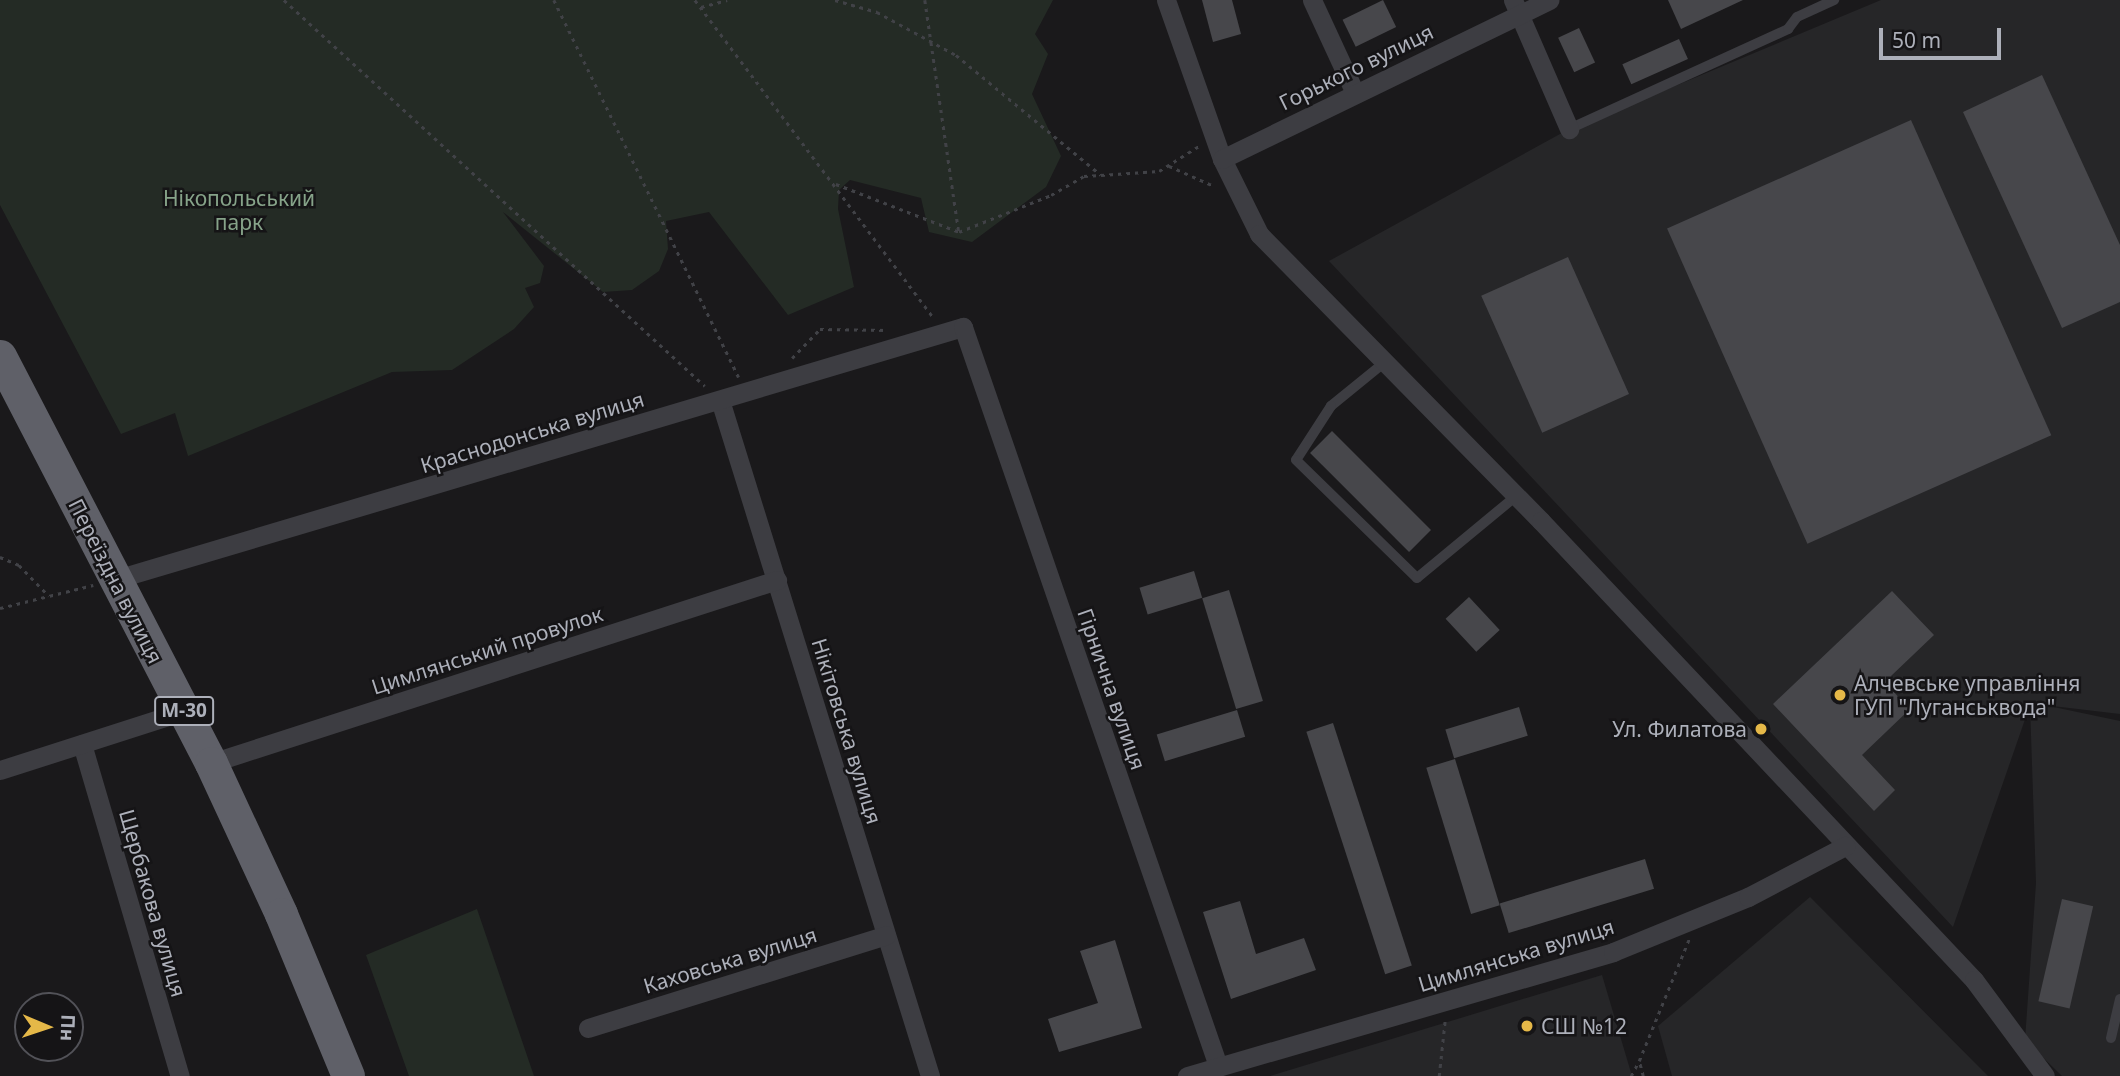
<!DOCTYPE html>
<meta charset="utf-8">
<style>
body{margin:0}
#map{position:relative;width:2120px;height:1076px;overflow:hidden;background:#1a191b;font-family:"Noto Sans",sans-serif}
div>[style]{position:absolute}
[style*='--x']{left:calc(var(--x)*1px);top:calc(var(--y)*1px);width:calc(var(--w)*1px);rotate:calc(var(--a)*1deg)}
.built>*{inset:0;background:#262628}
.green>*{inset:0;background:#242b25}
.building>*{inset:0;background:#47474b;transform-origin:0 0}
.path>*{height:2.5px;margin-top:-1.25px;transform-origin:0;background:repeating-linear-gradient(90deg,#414247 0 3.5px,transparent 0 8.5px)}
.service>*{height:10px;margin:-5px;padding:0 5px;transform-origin:5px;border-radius:5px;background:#3d3d42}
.minor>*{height:19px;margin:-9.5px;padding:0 9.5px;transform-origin:9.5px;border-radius:9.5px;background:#3d3d42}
.trunk>*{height:33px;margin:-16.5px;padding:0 16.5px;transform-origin:16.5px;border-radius:16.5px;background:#5f6068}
.dots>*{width:19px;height:19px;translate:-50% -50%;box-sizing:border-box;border:4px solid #151416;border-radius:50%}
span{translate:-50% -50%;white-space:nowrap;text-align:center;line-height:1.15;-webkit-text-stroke:5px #151416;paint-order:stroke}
.shield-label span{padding:2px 5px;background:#151416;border:2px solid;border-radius:5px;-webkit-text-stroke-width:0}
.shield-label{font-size:19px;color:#adb0ba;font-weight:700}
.street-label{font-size:21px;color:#adb0ba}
.park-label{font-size:21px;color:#86a389}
.poi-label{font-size:21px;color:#adb0ba}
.left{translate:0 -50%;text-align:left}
.right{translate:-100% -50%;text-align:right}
.north{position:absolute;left:14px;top:992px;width:70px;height:70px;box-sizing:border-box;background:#151416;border:2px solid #525258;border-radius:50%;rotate:92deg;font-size:19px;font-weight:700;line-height:28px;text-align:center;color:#adb0ba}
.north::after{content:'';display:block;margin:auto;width:24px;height:32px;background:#e5b848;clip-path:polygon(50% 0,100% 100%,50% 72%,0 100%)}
.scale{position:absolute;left:1879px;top:28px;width:122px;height:32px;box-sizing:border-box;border:4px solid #adb0ba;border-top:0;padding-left:9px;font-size:21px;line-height:24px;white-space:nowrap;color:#adb0ba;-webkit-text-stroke:5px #151416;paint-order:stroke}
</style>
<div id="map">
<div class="built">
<div style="clip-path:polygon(1881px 0,2120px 0,2120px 714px,2044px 705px,2120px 721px,2120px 1076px,2062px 1076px,2025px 1040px,2036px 883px,2030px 705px,1953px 927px,1329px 261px,1560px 134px)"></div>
<div style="clip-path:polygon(1810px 897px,1988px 1076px,1672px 1076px,1658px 1026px)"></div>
<div style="clip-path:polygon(1602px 975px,1632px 1076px,1270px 1076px)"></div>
</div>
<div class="green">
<div style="clip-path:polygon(0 0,1053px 0,1035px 34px,1048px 54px,1032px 94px,1061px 156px,1046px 187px,972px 242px,929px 232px,921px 198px,850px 180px,839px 190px,838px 209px,854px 287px,788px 315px,709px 212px,666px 221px,668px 249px,659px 271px,632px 290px,603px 292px,503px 212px,544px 266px,540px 283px,525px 288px,534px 307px,514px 329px,452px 370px,392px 372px,188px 456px,175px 413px,121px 434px,0 205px)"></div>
<div style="clip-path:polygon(477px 909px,534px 1076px,409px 1076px,366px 955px)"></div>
</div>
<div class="building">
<div style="clip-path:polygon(1202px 0,1232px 0,1241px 34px,1213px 42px)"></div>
<div style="left:1383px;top:0;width:30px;height:45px;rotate:64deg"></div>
<div style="clip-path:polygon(1668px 0,1743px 0,1681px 29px)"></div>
<div style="left:1579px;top:28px;width:38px;height:23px;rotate:65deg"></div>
<div style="left:1679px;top:39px;width:22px;height:62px;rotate:66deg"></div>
<div style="clip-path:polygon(2042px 75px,2120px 245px,2120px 302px,2062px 328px,1963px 112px)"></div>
<div style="left:1911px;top:120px;width:345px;height:267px;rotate:66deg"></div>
<div style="left:1568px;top:257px;width:150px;height:95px;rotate:66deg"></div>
<div style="left:1332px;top:431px;width:140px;height:31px;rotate:45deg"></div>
<div style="left:1194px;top:571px;width:28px;height:57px;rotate:73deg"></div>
<div style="left:1229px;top:590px;width:116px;height:28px;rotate:73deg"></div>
<div style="clip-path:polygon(1892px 591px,1934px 635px,1891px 676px,1894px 680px,1888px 686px,1910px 709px,1862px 755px,1895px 790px,1874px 811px,1773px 704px)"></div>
<div style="left:1469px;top:597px;width:45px;height:32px;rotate:47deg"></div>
<div style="left:1519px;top:707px;width:30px;height:77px;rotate:73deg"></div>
<div style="left:1237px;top:710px;width:28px;height:84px;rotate:73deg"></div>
<div style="left:1333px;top:723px;width:255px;height:28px;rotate:72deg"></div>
<div style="left:1455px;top:759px;width:153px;height:30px;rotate:73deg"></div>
<div style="left:1645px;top:859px;width:31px;height:152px;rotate:73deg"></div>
<div style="left:2062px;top:899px;width:32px;height:105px;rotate:13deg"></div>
<div style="clip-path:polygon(1240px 901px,1256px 954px,1304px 938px,1316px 970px,1231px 999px,1203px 912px)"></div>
<div style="clip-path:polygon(1115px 940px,1142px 1028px,1059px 1052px,1048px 1019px,1098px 1003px,1080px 951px)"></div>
</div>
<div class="path">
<div style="--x:284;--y:0;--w:571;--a:42.52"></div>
<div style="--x:554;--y:0;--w:420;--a:63.9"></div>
<div style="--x:695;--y:0;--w:398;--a:53.1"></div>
<div style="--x:835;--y:0;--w:44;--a:15.9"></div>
<div style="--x:877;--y:12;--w:90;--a:28.6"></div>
<div style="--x:956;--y:55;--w:188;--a:39.6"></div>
<div style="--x:1101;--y:175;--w:58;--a:-3.9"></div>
<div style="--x:1159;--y:171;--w:47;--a:-32"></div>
<div style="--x:925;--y:0;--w:234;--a:81.7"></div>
<div style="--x:701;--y:7;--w:27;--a:-15"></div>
<div style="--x:1169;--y:166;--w:49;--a:24"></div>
<div style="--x:836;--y:184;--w:132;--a:21.3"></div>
<div style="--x:959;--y:232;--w:99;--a:-21.9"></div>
<div style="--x:1051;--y:195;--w:38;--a:-30"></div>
<div style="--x:1084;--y:176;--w:17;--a:-3"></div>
<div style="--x:792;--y:358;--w:40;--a:-46"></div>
<div style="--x:820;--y:329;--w:68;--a:0.8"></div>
<div style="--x:0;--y:557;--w:21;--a:23"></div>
<div style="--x:19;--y:565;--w:43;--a:45.9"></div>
<div style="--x:0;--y:608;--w:96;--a:-13.9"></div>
<div style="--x:1439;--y:1076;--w:56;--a:-83.9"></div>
<div style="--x:1631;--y:1076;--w:17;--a:-62"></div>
<div style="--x:1643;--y:1076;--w:16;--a:-105"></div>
<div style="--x:1639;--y:1061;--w:132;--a:-67.7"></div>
</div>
<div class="service">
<div style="--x:1569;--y:129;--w:241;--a:-24.5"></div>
<div style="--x:1788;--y:29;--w:15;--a:-53"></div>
<div style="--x:1797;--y:17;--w:41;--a:-24.7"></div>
<div style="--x:1385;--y:362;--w:70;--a:140.8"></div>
<div style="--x:1331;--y:406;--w:64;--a:122.9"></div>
<div style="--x:1296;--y:460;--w:169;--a:44.3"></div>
<div style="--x:1417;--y:578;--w:129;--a:-39.6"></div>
<div style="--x:2111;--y:1038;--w:40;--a:-77"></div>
</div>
<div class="minor">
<div style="--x:1166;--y:0;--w:169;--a:70.6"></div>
<div style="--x:1222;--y:159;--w:84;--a:63.7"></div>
<div style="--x:1259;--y:234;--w:402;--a:45.5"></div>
<div style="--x:1541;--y:521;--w:631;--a:46.67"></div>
<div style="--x:1974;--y:980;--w:119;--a:53.5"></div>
<div style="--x:1312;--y:0;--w:100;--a:65.2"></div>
<div style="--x:1513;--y:0;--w:141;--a:66.5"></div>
<div style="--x:1222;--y:159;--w:364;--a:-25.9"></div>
<div style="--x:720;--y:400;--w:708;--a:72.74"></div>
<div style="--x:113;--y:580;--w:887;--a:-16.58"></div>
<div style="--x:963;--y:327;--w:782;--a:70.96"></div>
<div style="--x:82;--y:744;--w:346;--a:73.6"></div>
<div style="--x:211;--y:763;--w:595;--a:-17.92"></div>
<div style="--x:0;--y:770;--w:193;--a:-17.8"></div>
<div style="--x:588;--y:1028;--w:312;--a:-17.3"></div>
<div style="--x:1187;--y:1076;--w:444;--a:-16.2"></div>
<div style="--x:1613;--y:952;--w:146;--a:-22.2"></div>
<div style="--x:1748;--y:897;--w:110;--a:-27.7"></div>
</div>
<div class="trunk">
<div style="--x:0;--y:356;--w:458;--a:62.6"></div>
<div style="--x:211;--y:763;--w:166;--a:65.1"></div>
<div style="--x:281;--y:914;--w:175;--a:67.5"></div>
</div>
<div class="dots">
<div style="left:1840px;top:695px;background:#e5b848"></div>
<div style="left:1761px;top:729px;background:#e5b848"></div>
<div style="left:1527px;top:1026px;background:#e5b848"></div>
</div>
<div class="shield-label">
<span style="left:184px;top:711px">М-30</span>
</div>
<div class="street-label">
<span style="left:1356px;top:67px;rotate:-26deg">Горького вулиця</span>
<span style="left:532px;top:432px;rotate:-17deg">Краснодонська вулиця</span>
<span style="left:116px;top:581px;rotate:63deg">Переїздна вулиця</span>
<span style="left:487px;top:650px;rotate:-18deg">Цимлянський провулок</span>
<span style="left:1112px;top:689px;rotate:71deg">Гірнична вулиця</span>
<span style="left:847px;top:731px;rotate:73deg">Нікітовська вулиця</span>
<span style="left:153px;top:903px;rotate:74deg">Щербакова вулиця</span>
<span style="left:1516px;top:955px;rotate:-17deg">Цимлянська вулиця</span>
<span style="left:730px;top:960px;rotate:-17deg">Каховська вулиця</span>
</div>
<div class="park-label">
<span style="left:239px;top:210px">Нікопольський<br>парк</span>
</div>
<div class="poi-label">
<span class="left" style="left:1854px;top:695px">Алчевське управління<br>ГУП "Луганськвода"</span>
<span class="right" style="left:1747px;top:729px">Ул. Филатова</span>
<span class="left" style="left:1541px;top:1026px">СШ №12</span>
</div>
<div class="north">Пн</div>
<div class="scale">50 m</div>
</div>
